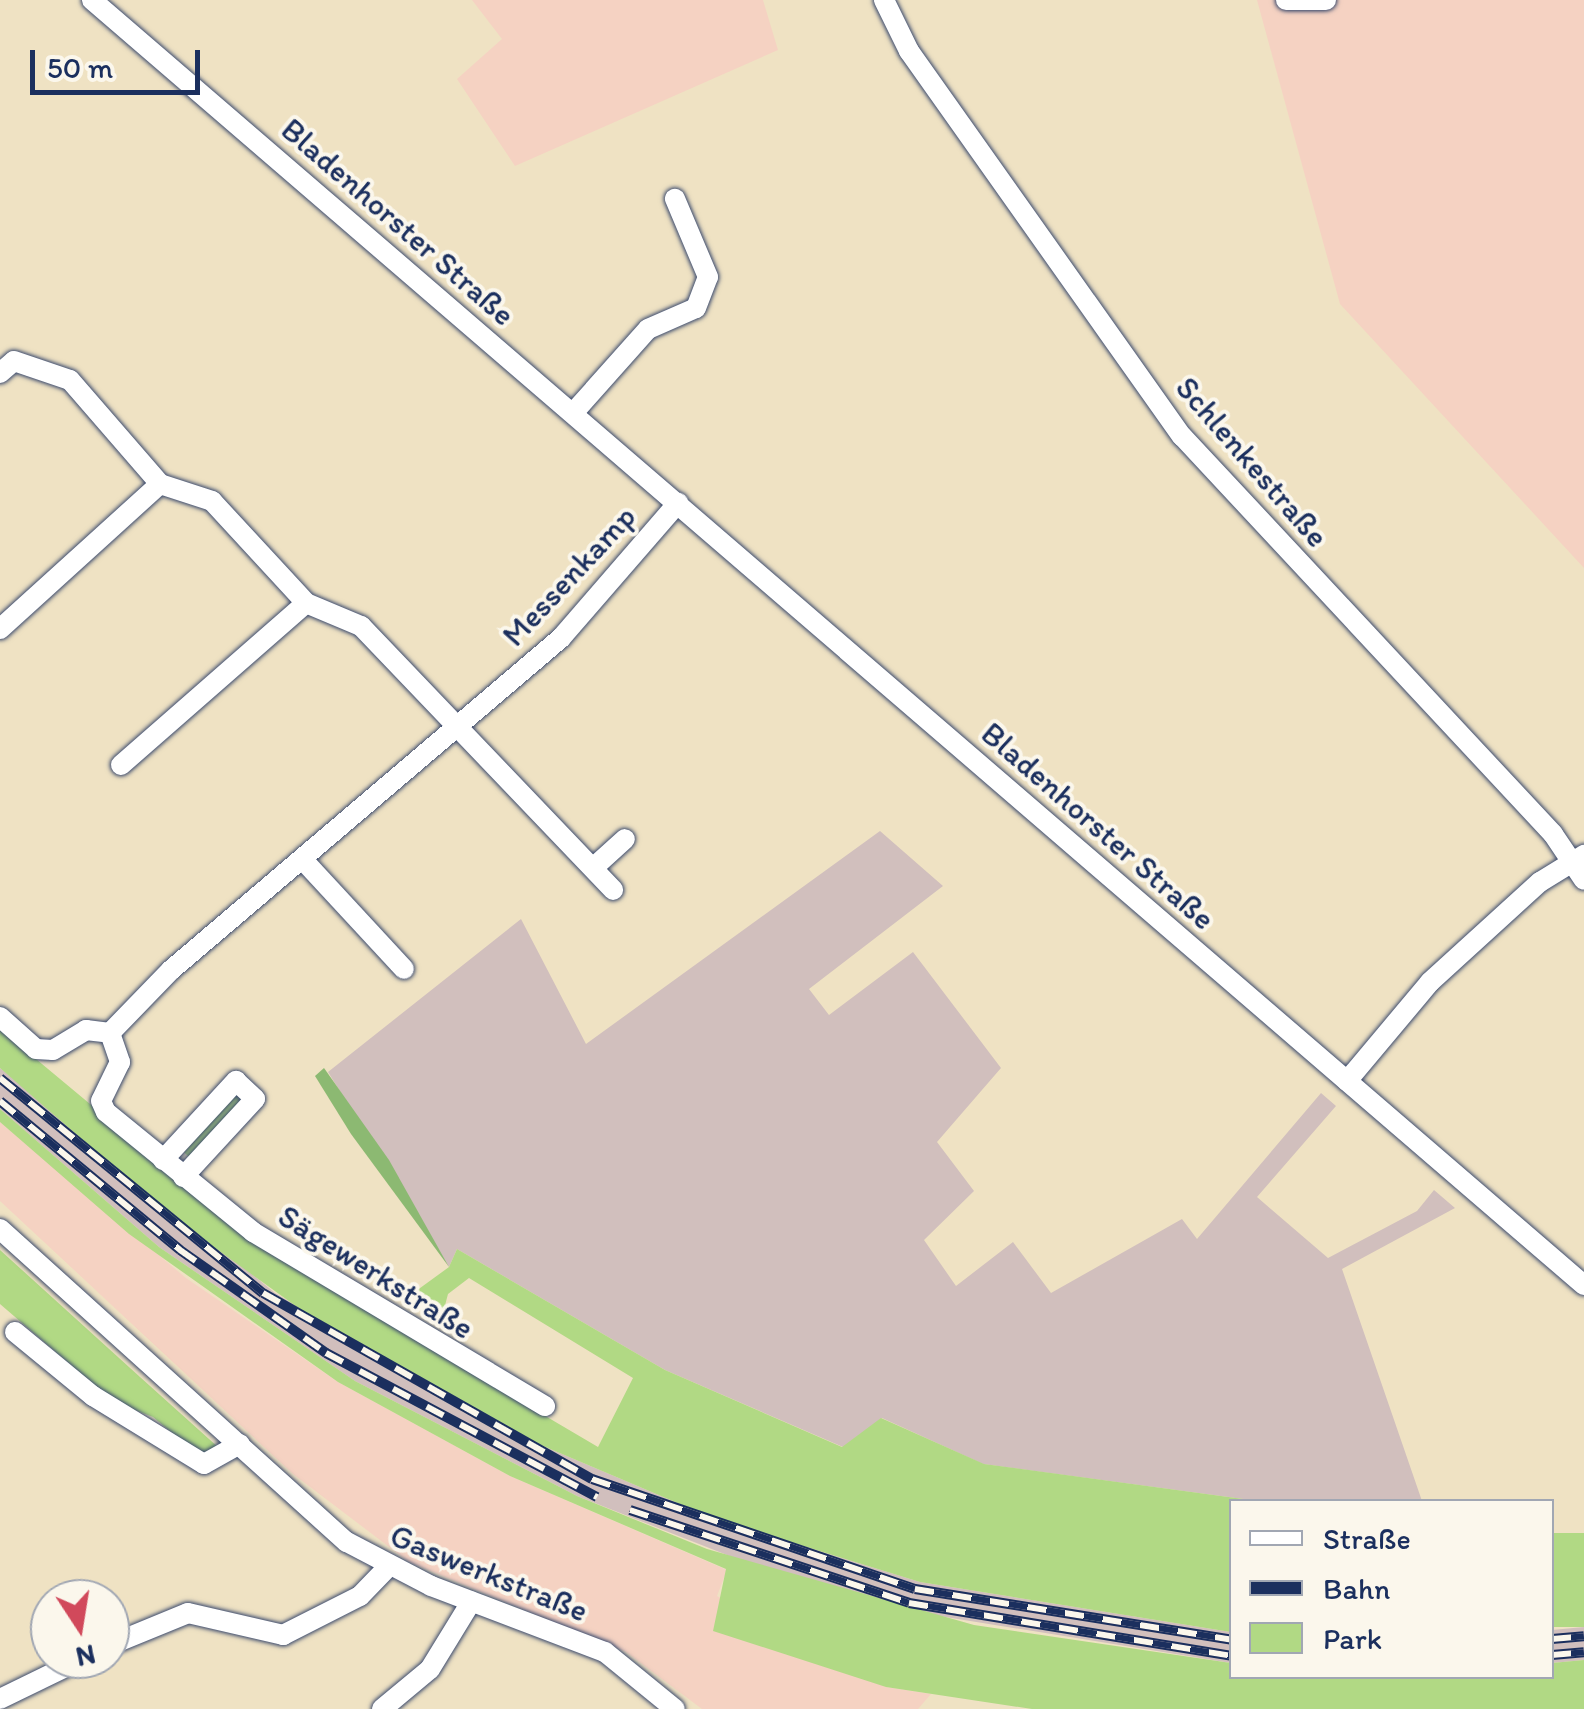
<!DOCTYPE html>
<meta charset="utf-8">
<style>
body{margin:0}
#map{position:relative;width:1584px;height:1709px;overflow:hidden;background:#efe2c3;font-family:Itim,sans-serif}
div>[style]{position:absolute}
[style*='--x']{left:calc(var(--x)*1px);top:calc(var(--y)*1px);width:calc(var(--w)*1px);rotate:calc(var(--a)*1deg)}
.built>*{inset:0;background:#f5d2c2}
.industrial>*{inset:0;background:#d1bfbd}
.green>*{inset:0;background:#b1d984;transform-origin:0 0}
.forest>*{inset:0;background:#8cb972}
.roads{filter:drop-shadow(0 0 2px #3b4a6d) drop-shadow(0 0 2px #3b4a6d)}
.street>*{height:20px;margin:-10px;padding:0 10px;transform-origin:10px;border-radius:10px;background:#fff}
.rail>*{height:10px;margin-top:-5px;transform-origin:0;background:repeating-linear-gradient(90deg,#fbf7ec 0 19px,#1b2f5e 0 38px);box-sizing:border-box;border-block:2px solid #1b2f5e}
span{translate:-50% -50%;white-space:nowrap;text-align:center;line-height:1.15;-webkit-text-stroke:8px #fbf7ec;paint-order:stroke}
.street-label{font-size:32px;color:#1b2f5e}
.legend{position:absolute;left:1229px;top:1499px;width:325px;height:180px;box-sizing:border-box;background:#fbf7ec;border:2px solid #a1a7b3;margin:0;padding:12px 18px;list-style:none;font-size:30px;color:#1b2f5e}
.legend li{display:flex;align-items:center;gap:20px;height:50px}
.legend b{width:50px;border:2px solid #a1a7b3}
.north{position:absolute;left:30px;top:1579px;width:100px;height:100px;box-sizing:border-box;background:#fbf7ec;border:2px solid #a1a7b3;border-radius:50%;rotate:168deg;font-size:28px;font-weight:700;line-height:40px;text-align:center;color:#1b2f5e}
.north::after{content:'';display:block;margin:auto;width:35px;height:45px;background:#d1495b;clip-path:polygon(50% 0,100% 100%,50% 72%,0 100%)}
.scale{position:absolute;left:30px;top:50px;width:170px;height:45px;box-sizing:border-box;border:5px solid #1b2f5e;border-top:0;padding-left:12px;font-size:30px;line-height:35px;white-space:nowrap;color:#1b2f5e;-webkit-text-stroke:8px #fbf7ec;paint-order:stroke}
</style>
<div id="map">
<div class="built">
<div style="clip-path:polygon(472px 0,763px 0,778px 50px,515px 166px,457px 79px,502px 39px)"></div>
<div style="clip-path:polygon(1257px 0,1584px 0,1584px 568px,1340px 304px)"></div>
<div style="clip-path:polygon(0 1122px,186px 1278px,338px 1382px,510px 1476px,727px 1570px,717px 1596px,886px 1687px,931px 1694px,918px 1709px,702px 1709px,626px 1652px,409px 1562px,293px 1474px,0 1201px)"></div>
</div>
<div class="industrial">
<div style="clip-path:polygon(880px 831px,943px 886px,809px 989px,829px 1015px,913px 952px,1001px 1068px,937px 1142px,974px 1191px,924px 1240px,956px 1286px,1013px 1242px,1051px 1293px,1182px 1219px,1197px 1239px,1321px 1093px,1336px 1106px,1257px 1197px,1328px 1258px,1417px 1211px,1434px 1190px,1455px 1208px,1342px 1269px,1422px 1501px,1258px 1501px,983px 1464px,882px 1418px,843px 1447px,665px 1370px,457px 1249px,449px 1267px,328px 1072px,521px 919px,586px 1044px)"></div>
<div style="clip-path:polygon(0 1068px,275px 1293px,522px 1437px,713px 1518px,920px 1582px,1231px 1632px,1231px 1663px,921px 1613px,765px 1570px,577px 1496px,355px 1381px,159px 1247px,0 1109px)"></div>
<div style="clip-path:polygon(1584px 1627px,1584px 1660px,1552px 1663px,1552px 1630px)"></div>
</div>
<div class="green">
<div style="clip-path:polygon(0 1029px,269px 1253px,598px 1447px,633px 1378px,469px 1278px,448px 1294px,443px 1313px,427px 1296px,405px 1299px,449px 1267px,457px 1249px,665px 1370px,842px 1447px,881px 1418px,984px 1464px,1258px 1501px,1232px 1502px,1231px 1632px,920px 1582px,713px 1518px,522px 1437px,304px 1312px,168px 1214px,0 1068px)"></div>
<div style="left:236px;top:1093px;width:9px;height:79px;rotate:41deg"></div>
<div style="clip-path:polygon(0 1109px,159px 1247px,355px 1381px,577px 1496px,707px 1549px,974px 1625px,1231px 1663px,1232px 1676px,1552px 1676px,1552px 1663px,1584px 1660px,1584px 1709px,1032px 1709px,886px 1687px,713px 1631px,726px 1569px,510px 1476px,338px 1382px,129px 1234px,0 1122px)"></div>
<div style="clip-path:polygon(0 1250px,140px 1377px,219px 1448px,200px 1456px,153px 1417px,114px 1402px,0 1304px)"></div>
<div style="left:1584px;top:1533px;width:94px;height:33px;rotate:90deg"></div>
</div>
<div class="forest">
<div style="clip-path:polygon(324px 1068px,389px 1160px,449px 1267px,351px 1134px,315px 1076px)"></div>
</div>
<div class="roads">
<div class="street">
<div style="--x:92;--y:0;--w:1969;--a:40.74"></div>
<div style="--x:884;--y:0;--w:57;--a:63.9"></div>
<div style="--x:909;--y:51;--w:472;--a:54.7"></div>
<div style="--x:1182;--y:436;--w:544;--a:47.01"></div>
<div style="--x:1553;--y:834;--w:55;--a:56"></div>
<div style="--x:1286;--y:0;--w:40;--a:0"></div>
<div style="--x:0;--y:373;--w:18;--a:-41"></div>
<div style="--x:14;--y:361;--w:59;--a:18.7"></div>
<div style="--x:70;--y:380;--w:138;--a:49.1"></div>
<div style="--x:574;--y:412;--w:111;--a:-48.3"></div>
<div style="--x:648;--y:329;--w:52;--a:-23.6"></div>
<div style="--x:696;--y:308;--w:33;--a:-69"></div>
<div style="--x:708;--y:277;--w:85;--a:-112.9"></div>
<div style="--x:0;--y:629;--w:216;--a:-42.2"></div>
<div style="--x:160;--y:484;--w:55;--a:18.1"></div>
<div style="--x:212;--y:501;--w:139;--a:47.3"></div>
<div style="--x:306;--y:603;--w:60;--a:22.7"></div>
<div style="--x:361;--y:626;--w:365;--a:46.3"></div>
<div style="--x:121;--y:765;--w:246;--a:-41.2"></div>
<div style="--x:304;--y:861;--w:147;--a:47.2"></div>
<div style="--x:593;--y:868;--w:43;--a:-42.2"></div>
<div style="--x:0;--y:1017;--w:48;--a:41.6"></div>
<div style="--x:36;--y:1049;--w:17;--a:3"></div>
<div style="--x:53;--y:1050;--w:39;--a:-31"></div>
<div style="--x:86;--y:1030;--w:24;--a:7"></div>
<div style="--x:110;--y:1033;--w:31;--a:71"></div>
<div style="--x:120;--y:1062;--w:43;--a:116"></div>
<div style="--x:101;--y:1101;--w:12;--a:66"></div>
<div style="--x:106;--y:1112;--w:190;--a:39.2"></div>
<div style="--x:253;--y:1232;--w:340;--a:30.8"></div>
<div style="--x:110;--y:1033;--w:88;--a:-45.9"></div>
<div style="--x:171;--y:970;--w:512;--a:-40.41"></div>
<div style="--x:561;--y:638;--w:179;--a:-49.1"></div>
<div style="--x:1347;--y:1081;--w:129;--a:-50"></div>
<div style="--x:1430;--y:982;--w:149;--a:-42.3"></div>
<div style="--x:1540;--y:882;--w:52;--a:-31.5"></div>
<div style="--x:163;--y:1160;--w:108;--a:-47.3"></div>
<div style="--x:236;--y:1081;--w:26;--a:43"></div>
<div style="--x:255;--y:1099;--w:106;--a:132.7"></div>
<div style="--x:0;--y:1229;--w:467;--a:42.1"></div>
<div style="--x:347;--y:1542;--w:95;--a:27.6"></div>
<div style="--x:431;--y:1586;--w:186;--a:20.8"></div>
<div style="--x:605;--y:1652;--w:90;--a:39.2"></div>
<div style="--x:15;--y:1332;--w:101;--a:39.4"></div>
<div style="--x:93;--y:1396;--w:130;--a:31.5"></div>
<div style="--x:204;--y:1464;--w:41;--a:-29.1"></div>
<div style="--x:110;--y:1645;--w:84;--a:-22.3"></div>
<div style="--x:188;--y:1613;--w:98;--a:13"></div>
<div style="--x:283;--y:1635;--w:86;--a:-26.9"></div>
<div style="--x:360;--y:1596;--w:40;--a:-46"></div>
<div style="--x:0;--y:1699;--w:91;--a:-26"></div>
<div style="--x:382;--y:1709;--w:62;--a:-39.8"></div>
<div style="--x:430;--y:1669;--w:79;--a:-58.5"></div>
</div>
</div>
<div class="rail">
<div style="--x:0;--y:1078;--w:340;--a:39.3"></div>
<div style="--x:263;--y:1293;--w:378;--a:29.5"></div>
<div style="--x:592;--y:1479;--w:341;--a:18.8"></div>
<div style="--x:915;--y:1589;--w:321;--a:9.1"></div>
<div style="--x:0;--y:1101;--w:234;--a:39.6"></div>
<div style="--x:180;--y:1250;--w:179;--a:35.2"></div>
<div style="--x:326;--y:1353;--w:307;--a:28"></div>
<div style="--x:630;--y:1510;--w:294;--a:18.4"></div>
<div style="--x:909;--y:1603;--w:327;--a:9.3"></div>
<div style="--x:1552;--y:1639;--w:32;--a:-5"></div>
<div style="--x:1552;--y:1655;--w:32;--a:-5"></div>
</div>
<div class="street-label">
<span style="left:398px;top:222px;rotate:41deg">Bladenhorster Straße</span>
<span style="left:1252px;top:462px;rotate:49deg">Schlenkestraße</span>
<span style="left:569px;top:576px;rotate:-47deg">Messenkamp</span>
<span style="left:1098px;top:826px;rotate:41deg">Bladenhorster Straße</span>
<span style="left:376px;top:1272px;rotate:32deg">Sägewerkstraße</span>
<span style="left:489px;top:1573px;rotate:22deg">Gaswerkstraße</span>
</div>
<ul class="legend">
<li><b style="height:12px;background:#fff"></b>Straße</li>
<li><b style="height:12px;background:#1b2f5e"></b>Bahn</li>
<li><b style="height:28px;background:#b1d984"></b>Park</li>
</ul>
<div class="north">N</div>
<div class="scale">50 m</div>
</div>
